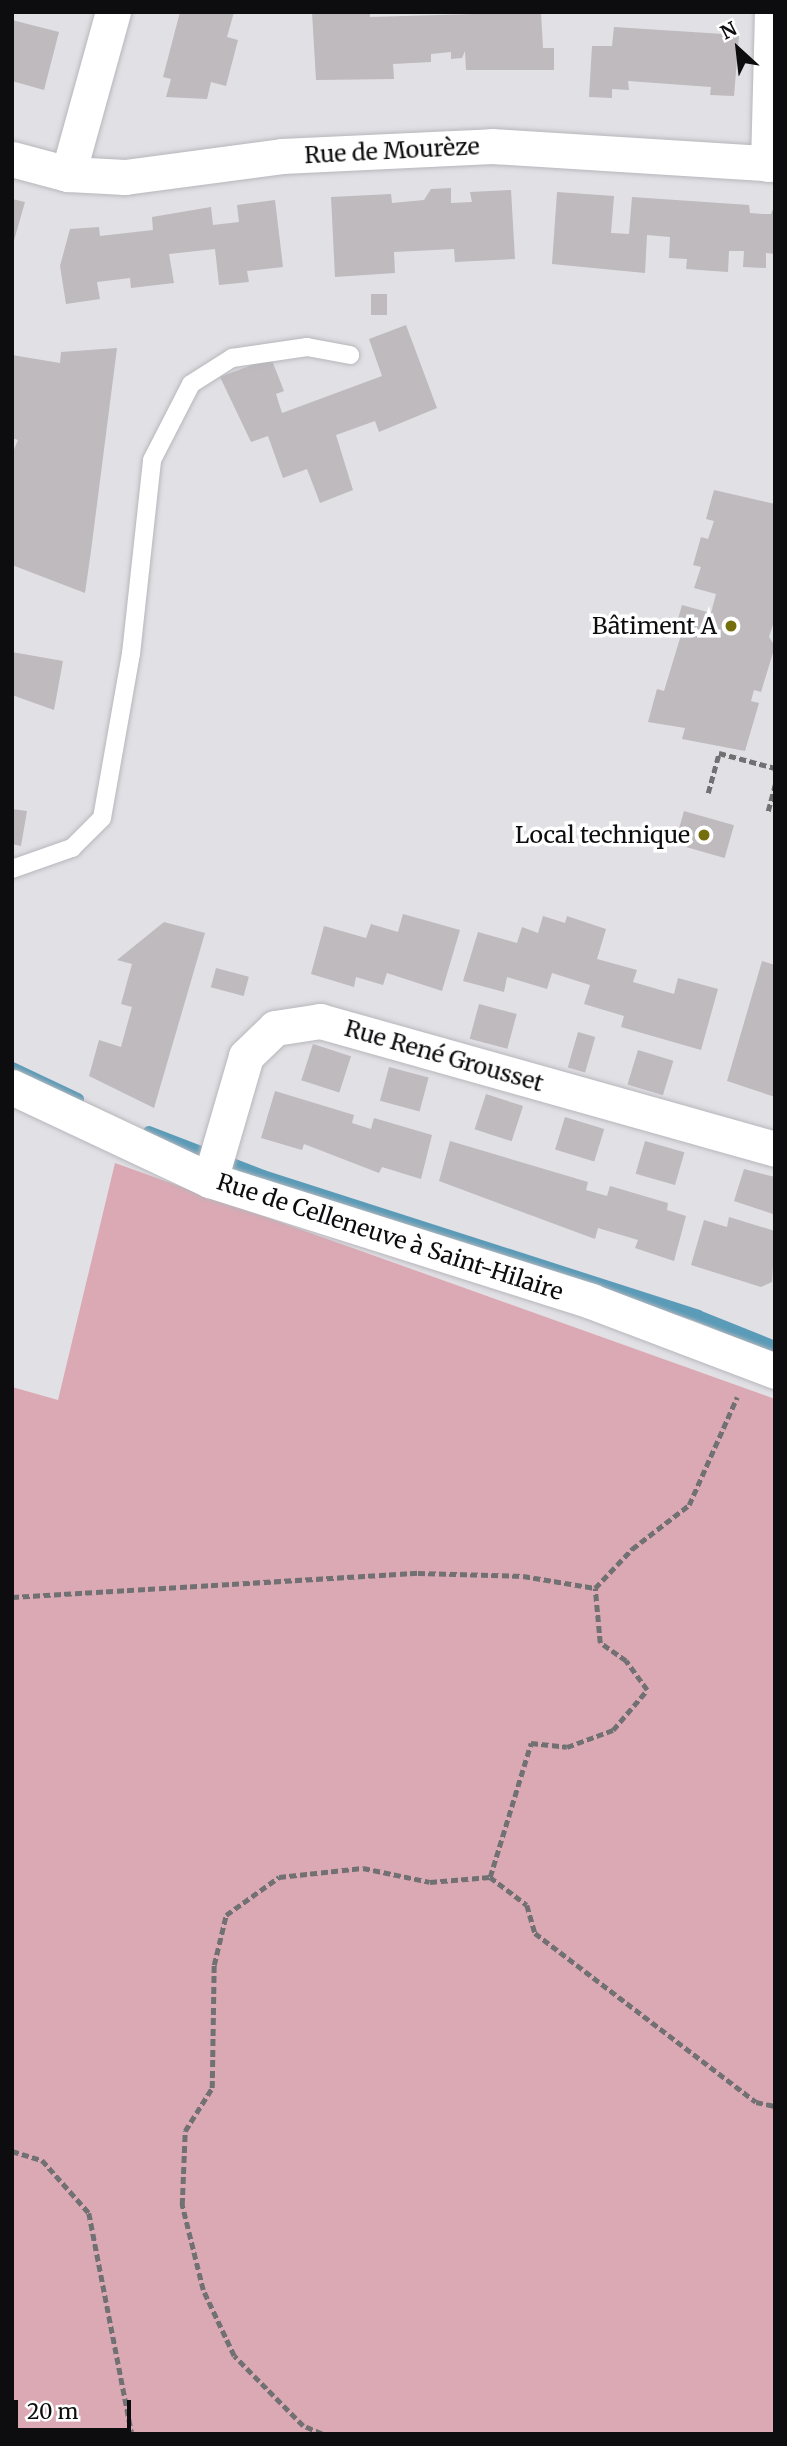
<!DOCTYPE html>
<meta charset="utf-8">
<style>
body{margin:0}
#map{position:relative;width:787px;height:2446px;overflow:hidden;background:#e1e0e5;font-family:Merriweather,serif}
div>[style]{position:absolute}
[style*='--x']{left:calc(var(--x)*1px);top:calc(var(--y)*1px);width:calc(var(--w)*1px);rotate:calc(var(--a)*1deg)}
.green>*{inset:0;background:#dba9b4}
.stream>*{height:12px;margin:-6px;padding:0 6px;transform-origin:6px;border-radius:6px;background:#5a9bb8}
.building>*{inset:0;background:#bebabe;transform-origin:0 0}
.path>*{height:4.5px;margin-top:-2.25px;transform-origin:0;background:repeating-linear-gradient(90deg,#717174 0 7px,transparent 0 10.5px)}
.roads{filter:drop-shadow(0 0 2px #b7b6bb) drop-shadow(0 0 2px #b7b6bb)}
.lane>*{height:18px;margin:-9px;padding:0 9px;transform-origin:9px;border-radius:9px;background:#fff}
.street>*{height:35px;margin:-17.5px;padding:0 17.5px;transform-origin:17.5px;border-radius:17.5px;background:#fff}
.dots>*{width:19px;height:19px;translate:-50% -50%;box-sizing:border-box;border:4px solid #fff;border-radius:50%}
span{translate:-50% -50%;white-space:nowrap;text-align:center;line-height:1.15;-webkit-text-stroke:7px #fff;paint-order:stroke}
.street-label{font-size:23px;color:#0d0d0f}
.poi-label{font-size:23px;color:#0d0d0f}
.right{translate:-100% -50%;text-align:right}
.frame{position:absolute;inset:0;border:14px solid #0d0d0f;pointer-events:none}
.north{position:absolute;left:703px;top:14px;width:70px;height:70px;-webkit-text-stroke:5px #fff;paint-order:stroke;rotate:333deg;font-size:19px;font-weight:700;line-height:28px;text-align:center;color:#0d0d0f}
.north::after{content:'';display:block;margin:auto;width:24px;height:32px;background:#0d0d0f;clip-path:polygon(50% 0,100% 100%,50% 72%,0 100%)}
.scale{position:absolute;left:14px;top:2400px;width:117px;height:32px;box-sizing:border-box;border:4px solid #0d0d0f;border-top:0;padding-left:9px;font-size:21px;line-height:24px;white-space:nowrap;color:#0d0d0f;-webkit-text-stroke:5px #fff;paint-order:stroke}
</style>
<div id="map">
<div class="green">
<div style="clip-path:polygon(115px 1163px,775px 1399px,775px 2434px,12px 2434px,12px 1387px,58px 1400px)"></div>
</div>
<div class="stream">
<div style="--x:12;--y:1068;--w:73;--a:25.2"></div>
<div style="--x:149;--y:1132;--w:122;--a:21.1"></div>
<div style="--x:263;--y:1176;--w:457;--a:17.8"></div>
<div style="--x:698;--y:1316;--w:83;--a:21.9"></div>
</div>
<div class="building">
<div style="clip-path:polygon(180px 12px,234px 12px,227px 37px,238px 40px,226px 86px,211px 82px,207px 99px,166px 97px,171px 79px,163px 77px)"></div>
<div style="clip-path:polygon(312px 12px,370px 12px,370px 17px,541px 12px,543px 48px,554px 48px,554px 70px,466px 70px,465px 51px,462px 58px,451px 59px,451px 52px,431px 54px,431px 62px,393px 64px,394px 79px,316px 80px)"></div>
<div style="clip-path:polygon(12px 20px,59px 32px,44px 90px,12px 81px)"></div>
<div style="clip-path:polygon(614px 27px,739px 35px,734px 96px,710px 95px,711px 87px,628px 81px,629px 90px,612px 89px,612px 98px,589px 97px,592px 46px,612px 46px)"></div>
<div style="clip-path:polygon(451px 188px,451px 203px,472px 202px,470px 192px,511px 190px,515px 259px,455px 262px,454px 249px,394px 252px,395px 273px,335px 277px,331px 197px,391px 194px,392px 203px,424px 200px,431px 189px)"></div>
<div style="clip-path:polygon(557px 192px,614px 196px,611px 233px,629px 234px,632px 197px,749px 205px,750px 213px,763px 214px,771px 214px,775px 204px,775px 254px,766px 253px,766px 268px,743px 267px,744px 251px,729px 251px,728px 272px,686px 269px,687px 259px,669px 258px,670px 237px,647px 235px,645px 273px,552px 264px)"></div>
<div style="clip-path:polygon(12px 199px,25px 202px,13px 244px,12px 244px)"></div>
<div style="clip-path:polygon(275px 200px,283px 267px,247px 271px,249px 282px,219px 285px,215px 249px,169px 254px,174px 283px,131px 288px,130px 278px,97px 282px,100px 299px,66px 304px,60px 266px,70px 229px,99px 227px,100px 236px,153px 230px,152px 217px,211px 207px,213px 225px,239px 222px,237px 205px)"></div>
<div style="left:371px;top:294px;width:16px;height:21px"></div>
<div style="clip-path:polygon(406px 325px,437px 408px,379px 432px,375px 421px,336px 435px,353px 490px,320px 503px,307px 469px,283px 478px,268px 436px,251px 442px,220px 377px,271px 358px,284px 391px,276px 394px,282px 413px,382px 376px,369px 339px)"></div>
<div style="clip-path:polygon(117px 348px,91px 551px,85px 593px,12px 565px,12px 454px,18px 440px,12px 438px,12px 355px,60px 363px,61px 352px)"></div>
<div style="clip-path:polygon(714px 490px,775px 504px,775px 618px,769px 637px,775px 646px,761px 692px,754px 690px,751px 701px,759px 703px,745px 751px,682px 739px,685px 728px,648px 722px,657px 689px,664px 691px,681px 635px,674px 633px,682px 605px,711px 613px,716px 594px,694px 588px,701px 567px,693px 565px,701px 537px,708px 539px,714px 521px,706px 519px)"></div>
<div style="clip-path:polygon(12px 652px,63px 661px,54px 710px,12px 695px)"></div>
<div style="clip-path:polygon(12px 809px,27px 811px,21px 846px,12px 844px)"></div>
<div style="left:684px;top:811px;width:52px;height:34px;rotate:16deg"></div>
<div style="clip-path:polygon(403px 914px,460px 930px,442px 991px,387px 973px,383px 985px,356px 977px,354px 987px,311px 974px,324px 926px,366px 938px,371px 924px,398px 932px)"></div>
<div style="clip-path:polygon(543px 916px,565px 923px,567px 916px,606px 929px,597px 959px,637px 970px,633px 982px,674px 994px,678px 978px,718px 989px,701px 1050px,621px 1027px,624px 1016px,584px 1004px,590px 985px,552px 973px,547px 989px,507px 977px,504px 992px,463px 981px,478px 932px,517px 943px,522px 927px,538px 933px)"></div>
<div style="clip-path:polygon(164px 922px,205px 933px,154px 1108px,89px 1076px,99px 1040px,121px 1047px,132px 1007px,121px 1004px,132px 964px,117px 960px)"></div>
<div style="clip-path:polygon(762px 961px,775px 965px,775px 1097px,727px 1081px)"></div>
<div style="left:216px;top:968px;width:34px;height:20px;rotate:15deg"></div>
<div style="left:479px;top:1004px;width:39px;height:36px;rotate:15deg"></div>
<div style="left:578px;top:1032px;width:18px;height:37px;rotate:16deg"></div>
<div style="left:313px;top:1044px;width:40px;height:38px;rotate:18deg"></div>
<div style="left:638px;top:1050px;width:37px;height:36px;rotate:17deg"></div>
<div style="left:389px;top:1067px;width:41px;height:35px;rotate:15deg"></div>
<div style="clip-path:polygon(275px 1091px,354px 1115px,352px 1123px,371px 1129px,374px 1118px,432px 1135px,421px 1179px,382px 1167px,379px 1173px,304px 1144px,302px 1150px,261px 1138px)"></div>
<div style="left:486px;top:1094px;width:39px;height:37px;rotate:18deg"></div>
<div style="left:565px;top:1117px;width:41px;height:34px;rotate:17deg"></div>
<div style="clip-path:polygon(450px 1141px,588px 1182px,586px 1190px,607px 1196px,610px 1186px,668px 1203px,667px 1210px,686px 1216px,674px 1261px,635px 1248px,638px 1240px,598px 1228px,595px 1239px,439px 1181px)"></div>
<div style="left:645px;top:1141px;width:41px;height:34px;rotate:16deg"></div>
<div style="clip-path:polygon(744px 1169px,775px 1177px,773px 1214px,734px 1201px)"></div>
<div style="clip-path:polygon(729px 1217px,775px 1231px,772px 1282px,761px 1287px,691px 1265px,704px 1220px,727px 1227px)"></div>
</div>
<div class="path">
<div style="--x:708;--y:793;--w:41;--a:-74.6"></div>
<div style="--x:719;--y:753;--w:58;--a:15"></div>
<div style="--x:768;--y:811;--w:27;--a:-75"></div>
<div style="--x:12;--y:1597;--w:407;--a:-3.4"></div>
<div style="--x:418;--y:1573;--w:105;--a:1.6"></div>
<div style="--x:523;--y:1576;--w:73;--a:9.5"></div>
<div style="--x:595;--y:1588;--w:54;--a:-46.5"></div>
<div style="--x:632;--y:1549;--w:72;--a:-37.7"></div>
<div style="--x:689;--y:1505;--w:118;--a:-66"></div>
<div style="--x:490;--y:1877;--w:46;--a:37.1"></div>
<div style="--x:527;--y:1905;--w:29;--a:74"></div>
<div style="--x:535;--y:1933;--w:278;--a:37.4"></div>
<div style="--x:756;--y:2102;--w:19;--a:12"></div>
<div style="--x:12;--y:2151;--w:31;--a:17"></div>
<div style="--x:42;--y:2160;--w:71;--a:48.4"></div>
<div style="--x:89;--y:2213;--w:225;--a:79"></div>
<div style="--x:322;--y:2434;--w:21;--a:-157"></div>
<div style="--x:303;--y:2426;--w:98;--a:-134.6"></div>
<div style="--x:234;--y:2356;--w:73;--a:-115.2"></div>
<div style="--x:203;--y:2290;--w:88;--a:-103.9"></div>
<div style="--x:182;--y:2205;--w:74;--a:-87.7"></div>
<div style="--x:185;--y:2131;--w:51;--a:-57.9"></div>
<div style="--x:212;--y:2088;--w:123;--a:-89.1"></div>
<div style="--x:214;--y:1965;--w:51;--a:-76.5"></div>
<div style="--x:226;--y:1915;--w:65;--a:-35.6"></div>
<div style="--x:279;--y:1877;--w:84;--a:-6.1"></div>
<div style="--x:363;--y:1868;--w:68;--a:11.8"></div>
<div style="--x:430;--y:1882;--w:60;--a:-4.8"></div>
<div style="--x:490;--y:1877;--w:140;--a:-73"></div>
<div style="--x:531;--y:1743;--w:36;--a:6"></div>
<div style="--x:567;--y:1747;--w:49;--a:-20.3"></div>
<div style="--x:613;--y:1730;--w:52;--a:-49.6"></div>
<div style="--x:647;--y:1690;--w:36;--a:-126"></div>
<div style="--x:626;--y:1661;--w:32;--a:-145"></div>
<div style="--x:600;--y:1643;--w:55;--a:-95.2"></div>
</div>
<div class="roads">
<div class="lane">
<div style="--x:12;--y:869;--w:64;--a:-19.3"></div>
<div style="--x:72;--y:848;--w:42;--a:-45"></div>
<div style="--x:102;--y:818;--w:167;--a:-80"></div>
<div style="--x:131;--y:654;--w:195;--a:-83.8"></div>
<div style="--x:152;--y:460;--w:85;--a:-62.8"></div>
<div style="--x:191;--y:384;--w:49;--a:-32.4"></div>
<div style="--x:232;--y:358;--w:76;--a:-8.3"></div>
<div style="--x:307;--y:347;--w:44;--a:10.5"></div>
</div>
<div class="street">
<div style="--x:12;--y:159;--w:58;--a:15"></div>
<div style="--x:68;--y:174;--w:57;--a:3"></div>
<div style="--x:125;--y:177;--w:158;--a:-7.6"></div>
<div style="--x:282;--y:156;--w:210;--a:-2.7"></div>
<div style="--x:492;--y:146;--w:284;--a:3.6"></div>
<div style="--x:768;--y:164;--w:152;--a:-88.5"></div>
<div style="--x:68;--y:174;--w:168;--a:-74.5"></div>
<div style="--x:12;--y:1087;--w:219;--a:25.2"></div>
<div style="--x:210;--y:1180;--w:400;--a:17.6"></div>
<div style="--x:591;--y:1301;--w:197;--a:20.8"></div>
<div style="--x:210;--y:1180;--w:129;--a:-73.8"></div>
<div style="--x:246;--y:1056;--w:40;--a:-44"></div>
<div style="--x:275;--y:1028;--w:46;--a:-8.8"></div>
<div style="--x:320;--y:1021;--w:473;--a:15.7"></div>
</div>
</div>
<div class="dots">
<div style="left:731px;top:626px;background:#756e0d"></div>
<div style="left:704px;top:835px;background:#756e0d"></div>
</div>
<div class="street-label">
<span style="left:392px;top:151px;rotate:-3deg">Rue de Mourèze</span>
<span style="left:444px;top:1056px;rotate:16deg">Rue René Grousset</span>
<span style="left:390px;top:1237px;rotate:18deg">Rue de Celleneuve à Saint-Hilaire</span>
</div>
<div class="poi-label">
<span class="right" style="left:717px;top:626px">Bâtiment A</span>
<span class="right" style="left:690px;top:835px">Local technique</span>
</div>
<div class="frame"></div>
<div class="north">N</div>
<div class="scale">20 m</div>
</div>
